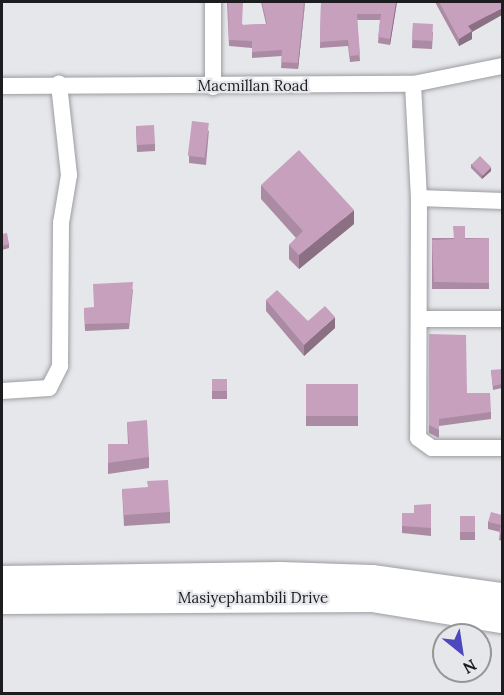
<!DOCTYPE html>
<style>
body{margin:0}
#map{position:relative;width:504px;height:695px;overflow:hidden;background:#e6e7eb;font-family:Lora,serif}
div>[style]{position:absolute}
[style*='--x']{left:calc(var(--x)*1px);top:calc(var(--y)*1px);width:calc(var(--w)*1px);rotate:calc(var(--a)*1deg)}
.roads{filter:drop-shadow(0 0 2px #9c9da1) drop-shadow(0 0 2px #9c9da1)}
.minor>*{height:16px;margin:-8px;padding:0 8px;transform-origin:8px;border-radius:8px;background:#fff}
.primary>*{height:26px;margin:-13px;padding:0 13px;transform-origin:13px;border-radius:13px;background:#fff}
.wall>*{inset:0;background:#ab8aa3;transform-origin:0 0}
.shaded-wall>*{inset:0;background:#8b7084}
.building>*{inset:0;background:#c7a0bd;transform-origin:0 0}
span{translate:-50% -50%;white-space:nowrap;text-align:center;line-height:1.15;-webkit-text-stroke:4.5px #e6e7eb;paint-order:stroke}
.street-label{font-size:15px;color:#1d1d1f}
.frame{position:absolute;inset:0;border:3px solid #1d1d1f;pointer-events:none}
.north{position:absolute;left:432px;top:623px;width:60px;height:60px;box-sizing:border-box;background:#e6e7eb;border:2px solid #969699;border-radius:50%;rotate:150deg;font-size:16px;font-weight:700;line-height:24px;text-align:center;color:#1d1d1f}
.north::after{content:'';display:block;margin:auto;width:21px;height:27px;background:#4e48bf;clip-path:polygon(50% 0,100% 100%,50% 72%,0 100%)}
</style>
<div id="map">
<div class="roads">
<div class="minor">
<div style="--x:213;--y:2;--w:85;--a:90"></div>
<div style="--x:413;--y:84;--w:114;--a:87"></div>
<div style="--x:419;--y:198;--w:240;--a:90.2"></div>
<div style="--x:418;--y:438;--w:17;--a:36"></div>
<div style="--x:432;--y:448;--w:70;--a:0"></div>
<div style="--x:2;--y:86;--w:411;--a:-0.3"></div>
<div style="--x:413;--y:84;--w:91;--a:-11.4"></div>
<div style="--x:419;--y:198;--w:83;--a:2.1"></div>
<div style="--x:420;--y:319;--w:82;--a:0"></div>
<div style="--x:2;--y:391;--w:47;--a:-3.7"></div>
<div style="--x:49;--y:388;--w:25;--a:-63"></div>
<div style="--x:60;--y:366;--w:143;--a:-89.6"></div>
<div style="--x:61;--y:223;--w:49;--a:-80.5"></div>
<div style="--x:69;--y:175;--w:92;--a:-96.3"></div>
</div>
<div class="primary">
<div style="--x:2;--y:579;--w:279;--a:-0.8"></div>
<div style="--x:281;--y:575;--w:91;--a:1.9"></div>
<div style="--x:372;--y:578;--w:131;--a:7.9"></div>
<div style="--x:2;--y:601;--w:370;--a:-0.3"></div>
<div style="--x:372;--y:599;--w:132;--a:9.2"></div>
</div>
</div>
<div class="wall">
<div style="clip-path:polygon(227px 2px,243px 25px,266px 24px,261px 2px,305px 2px,298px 69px,281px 68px,282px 56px,252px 58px,252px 48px,229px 46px)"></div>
<div style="clip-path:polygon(321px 2px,397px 2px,390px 45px,378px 43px,380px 20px,357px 20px,360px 61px,350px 62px,348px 46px,320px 48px)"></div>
<div style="clip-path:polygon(435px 2px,502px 2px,472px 32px,472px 39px,459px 46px)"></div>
<div style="clip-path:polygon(413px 23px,433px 32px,432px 49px,412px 48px)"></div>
<div style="clip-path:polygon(136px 126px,155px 144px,155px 151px,137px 152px)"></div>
<div style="clip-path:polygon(209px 130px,206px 165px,189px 163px,189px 156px)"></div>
<div style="clip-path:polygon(471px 164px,491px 171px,482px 179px,471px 168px)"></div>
<div style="clip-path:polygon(261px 185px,354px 224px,299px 269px,289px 259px,289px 245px,296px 238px,261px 199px)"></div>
<div style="clip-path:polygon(2px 234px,9px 244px,9px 248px,2px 250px)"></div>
<div style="left:489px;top:238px;width:51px;height:57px;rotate:90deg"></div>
<div style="clip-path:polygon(133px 289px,129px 329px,85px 331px,84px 308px,94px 308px)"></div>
<div style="clip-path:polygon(266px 300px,308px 321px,335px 328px,304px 356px,266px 311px)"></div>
<div style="clip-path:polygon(429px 334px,467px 393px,491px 412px,491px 419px,439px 426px,439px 438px,429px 433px)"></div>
<div style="clip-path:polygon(491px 370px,502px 373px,502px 388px,493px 390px)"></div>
<div style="left:212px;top:379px;width:15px;height:20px"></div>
<div style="left:306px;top:384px;width:52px;height:42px"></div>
<div style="clip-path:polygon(127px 422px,149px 457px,149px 468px,108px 474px,108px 444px,128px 444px)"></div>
<div style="clip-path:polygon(122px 489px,170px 512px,170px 523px,124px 526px)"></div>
<div style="clip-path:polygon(431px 504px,431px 536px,402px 533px,402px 513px,414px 513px)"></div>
<div style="clip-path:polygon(502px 515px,502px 541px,499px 540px,500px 532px,488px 529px,488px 522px)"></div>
<div style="left:475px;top:516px;width:24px;height:15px;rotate:90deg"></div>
</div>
<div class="shaded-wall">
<div style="clip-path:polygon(305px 2px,305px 4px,298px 69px,298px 63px)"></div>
<div style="clip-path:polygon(396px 2px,397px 2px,390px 45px,390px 39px)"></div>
<div style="clip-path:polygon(502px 8px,502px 15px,472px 32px,472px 39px,459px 46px,459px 39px,468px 26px)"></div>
<div style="clip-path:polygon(491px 167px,491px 171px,482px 179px,482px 175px)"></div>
<div style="clip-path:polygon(354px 210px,354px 224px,299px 269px,299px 255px)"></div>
<div style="clip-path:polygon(335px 317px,335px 328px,304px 356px,304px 345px)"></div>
</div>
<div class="building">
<div style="clip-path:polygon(228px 2px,243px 2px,242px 25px,267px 24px,262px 2px,304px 2px,298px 63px,281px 62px,282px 50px,252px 52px,252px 41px,229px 40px)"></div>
<div style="clip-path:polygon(321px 2px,396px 2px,390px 39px,378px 37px,381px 14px,357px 14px,360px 55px,350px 56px,348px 40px,320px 42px)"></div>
<div style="clip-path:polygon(439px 2px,502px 2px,502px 8px,468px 26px,472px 31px,459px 39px)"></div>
<div style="left:413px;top:23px;width:20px;height:17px;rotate:3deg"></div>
<div style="left:192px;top:121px;width:17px;height:35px;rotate:7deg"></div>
<div style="left:154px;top:125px;width:19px;height:18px;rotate:87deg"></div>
<div style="clip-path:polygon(299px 150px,354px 210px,299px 255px,289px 245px,303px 231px,261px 185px)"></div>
<div style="left:480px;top:156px;width:16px;height:12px;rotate:45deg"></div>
<div style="clip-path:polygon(453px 226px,465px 226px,465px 239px,489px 238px,489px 283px,434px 282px,432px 240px,454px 239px)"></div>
<div style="clip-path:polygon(7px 233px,9px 244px,2px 246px,2px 234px)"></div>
<div style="clip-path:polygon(133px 282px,129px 323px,85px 324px,84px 308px,94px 307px,93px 284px)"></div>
<div style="clip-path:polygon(277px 290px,308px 321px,325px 306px,335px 317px,304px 345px,266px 300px)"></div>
<div style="clip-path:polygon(429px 334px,466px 335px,467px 393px,490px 393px,491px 412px,439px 419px,439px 430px,429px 425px)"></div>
<div style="clip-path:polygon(502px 369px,502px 384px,493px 386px,491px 370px)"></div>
<div style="left:212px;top:379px;width:15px;height:12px"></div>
<div style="left:306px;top:384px;width:52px;height:32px"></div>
<div style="clip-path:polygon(147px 420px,149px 457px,108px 463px,108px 444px,129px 444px,127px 422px)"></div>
<div style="clip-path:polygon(168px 480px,170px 512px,124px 515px,122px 489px,148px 487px,147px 481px)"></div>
<div style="clip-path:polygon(431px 504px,431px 528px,402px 526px,402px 513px,414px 513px,414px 505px)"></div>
<div style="clip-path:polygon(491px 512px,502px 515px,502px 534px,499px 533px,501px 525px,488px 522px)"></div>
<div style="left:475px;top:516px;width:16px;height:15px;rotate:90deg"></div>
</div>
<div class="street-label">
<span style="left:253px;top:86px">Macmillan Road</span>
<span style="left:253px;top:598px">Masiyephambili Drive</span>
</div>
<div class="frame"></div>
<div class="north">N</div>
</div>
